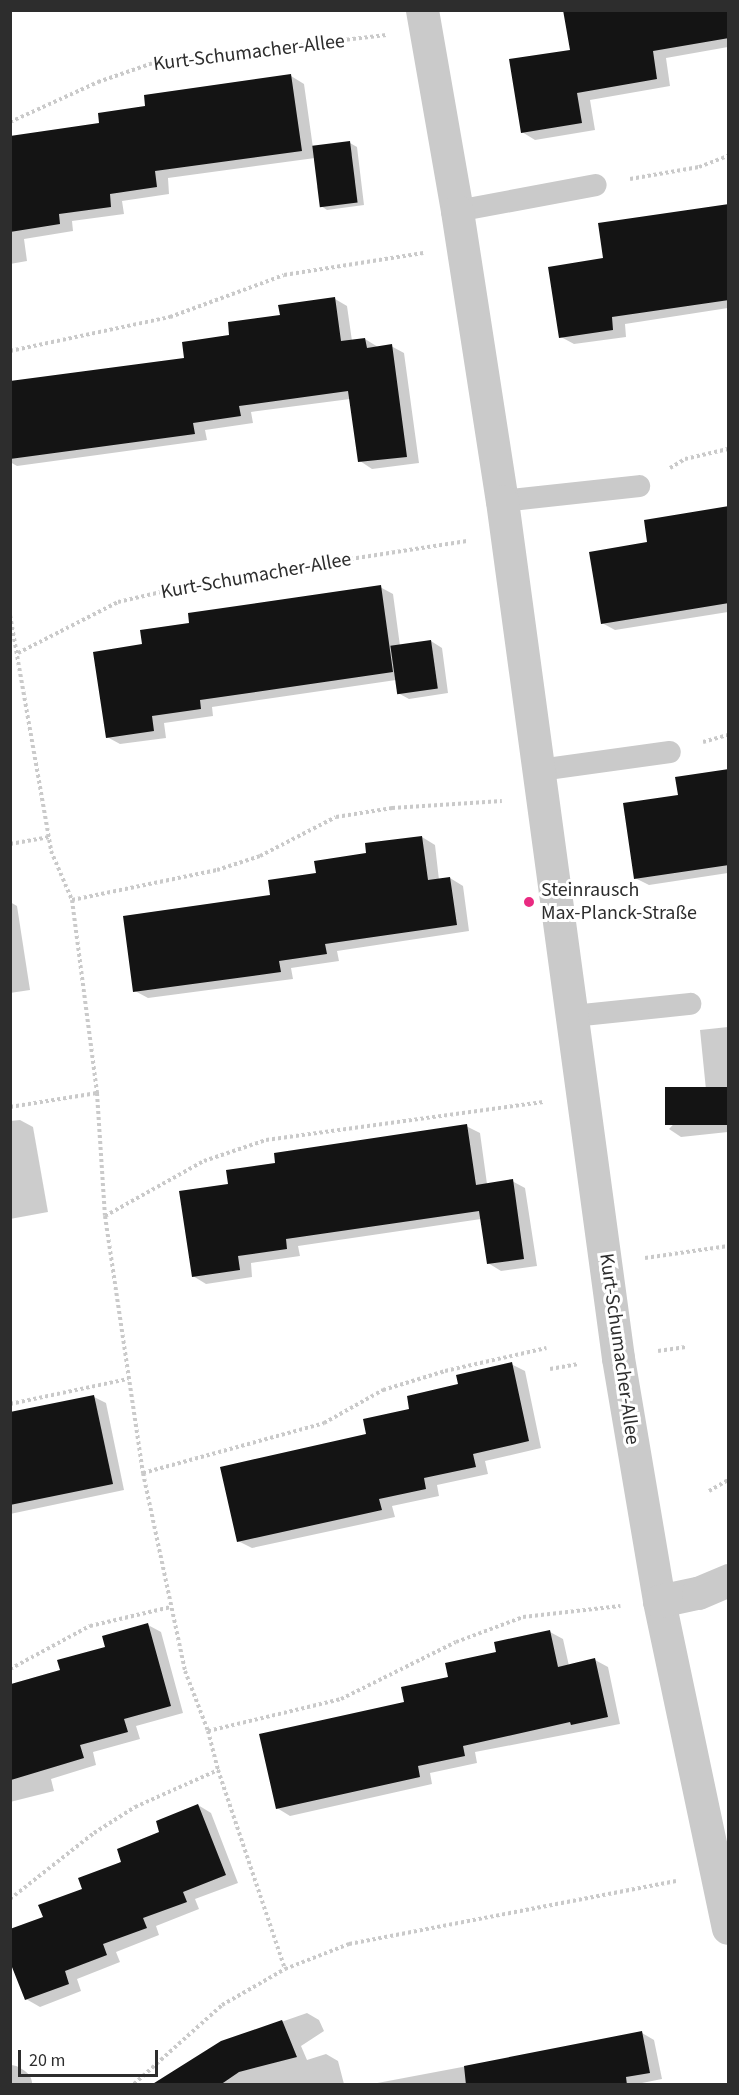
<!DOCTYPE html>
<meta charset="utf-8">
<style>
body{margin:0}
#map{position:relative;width:739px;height:2095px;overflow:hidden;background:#fff;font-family:"Source Sans 3",sans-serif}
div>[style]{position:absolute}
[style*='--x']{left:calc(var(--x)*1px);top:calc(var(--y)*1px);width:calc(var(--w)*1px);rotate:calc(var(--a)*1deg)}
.shadow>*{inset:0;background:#0003}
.building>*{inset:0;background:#141414;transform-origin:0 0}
.path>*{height:4px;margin-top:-2px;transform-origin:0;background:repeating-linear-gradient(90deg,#cacaca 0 3px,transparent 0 6px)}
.service>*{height:22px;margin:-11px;padding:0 11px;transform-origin:11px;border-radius:11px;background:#cacaca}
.minor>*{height:33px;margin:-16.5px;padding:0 16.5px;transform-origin:16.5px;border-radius:16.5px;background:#cacaca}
.dots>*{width:16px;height:16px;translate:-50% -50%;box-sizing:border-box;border:3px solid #fff;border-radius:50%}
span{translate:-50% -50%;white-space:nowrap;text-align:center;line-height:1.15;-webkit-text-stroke:6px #fff;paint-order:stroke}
.street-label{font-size:20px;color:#2d2d2d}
.poi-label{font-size:20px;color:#2d2d2d}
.left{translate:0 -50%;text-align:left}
.frame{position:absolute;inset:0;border:12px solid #2d2d2d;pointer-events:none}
.scale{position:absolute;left:18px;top:2050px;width:140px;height:27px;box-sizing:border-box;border:3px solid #2d2d2d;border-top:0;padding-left:8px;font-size:18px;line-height:21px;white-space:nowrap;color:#2d2d2d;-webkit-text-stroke:4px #fff;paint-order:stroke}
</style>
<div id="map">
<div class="shadow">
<div style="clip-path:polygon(728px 10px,728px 47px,666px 58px,670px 86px,590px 100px,595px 130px,535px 140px,522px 132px,572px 51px)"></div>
<div style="clip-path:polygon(291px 76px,304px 84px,313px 148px,350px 143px,357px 147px,364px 205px,327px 210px,321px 206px,315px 158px,168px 178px,169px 194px,122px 201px,124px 214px,72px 221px,73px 231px,24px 239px,27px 261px,10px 264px,10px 152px,101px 125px,147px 107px)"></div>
<div style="clip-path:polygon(728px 205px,728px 308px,625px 324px,626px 337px,574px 344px,561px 337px)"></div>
<div style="clip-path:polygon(335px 299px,347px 306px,352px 341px,365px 339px,378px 347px,391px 346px,404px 353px,419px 463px,372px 469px,360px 461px,350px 399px,251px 412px,253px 423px,205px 430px,207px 440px,17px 466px,10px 462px,10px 383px,186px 359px,282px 316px)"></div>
<div style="clip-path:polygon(728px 507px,728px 612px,615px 630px,602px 623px,648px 544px)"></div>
<div style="clip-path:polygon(380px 587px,393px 594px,400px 646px,431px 641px,442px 648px,448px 693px,409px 699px,398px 693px,396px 680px,212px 707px,213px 716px,164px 723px,166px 738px,120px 744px,107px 737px,143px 646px,191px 625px)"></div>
<div style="clip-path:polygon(728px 770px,728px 873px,649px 885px,635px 878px,679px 796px)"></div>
<div style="clip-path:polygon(422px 837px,435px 845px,439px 880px,450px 878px,463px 886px,469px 931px,337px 951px,339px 961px,291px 968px,293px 979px,148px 998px,135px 991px,272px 897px,368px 855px)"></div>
<div style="clip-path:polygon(10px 902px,17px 906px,30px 990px,10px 993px)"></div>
<div style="clip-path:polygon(728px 1027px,728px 1132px,681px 1137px,669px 1129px,706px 1090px,700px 1030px)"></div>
<div style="clip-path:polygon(20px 1120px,33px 1127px,48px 1212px,10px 1219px,10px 1121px)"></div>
<div style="clip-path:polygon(466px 1126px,480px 1133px,487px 1184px,512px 1181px,525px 1188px,537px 1266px,501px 1271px,488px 1263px,481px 1219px,298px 1246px,300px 1256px,251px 1263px,252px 1277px,206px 1284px,193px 1276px,229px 1185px,277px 1164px)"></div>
<div style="clip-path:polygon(511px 1364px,525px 1371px,541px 1448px,485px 1461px,488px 1474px,437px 1485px,439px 1496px,392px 1506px,395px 1517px,252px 1548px,238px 1541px,367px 1436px,411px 1410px)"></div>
<div style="clip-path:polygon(94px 1397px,106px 1403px,124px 1490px,10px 1514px,10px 1414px)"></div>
<div style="clip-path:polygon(148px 1625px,161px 1632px,183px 1713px,136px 1726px,140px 1739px,93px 1752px,96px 1765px,51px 1779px,54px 1791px,10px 1802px,10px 1700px,21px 1697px)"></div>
<div style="clip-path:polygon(550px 1632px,563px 1639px,569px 1666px,595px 1660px,608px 1667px,620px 1724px,475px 1752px,477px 1763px,430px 1773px,432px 1784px,290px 1816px,277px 1808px,406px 1703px,498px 1653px)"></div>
<div style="clip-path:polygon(198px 1805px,211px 1813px,238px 1883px,195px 1899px,199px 1909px,156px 1926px,159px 1935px,116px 1952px,120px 1962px,77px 1979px,81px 1991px,40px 2007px,26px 1999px,45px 1917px)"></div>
<div style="clip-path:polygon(307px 2013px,319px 2020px,324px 2031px,301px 2046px,307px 2060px,326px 2054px,338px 2061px,344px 2084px,187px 2084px,221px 2043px)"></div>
<div style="clip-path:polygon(642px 2033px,654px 2040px,662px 2079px,637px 2084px,372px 2084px)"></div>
</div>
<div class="building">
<div style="clip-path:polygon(563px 10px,729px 10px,729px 38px,653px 51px,657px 79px,577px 93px,582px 123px,521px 133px,509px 59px,570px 50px)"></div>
<div style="clip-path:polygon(291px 74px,302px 151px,155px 171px,157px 187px,110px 194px,111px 207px,59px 214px,60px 224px,10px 232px,10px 136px,99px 123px,98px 113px,145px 106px,144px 95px)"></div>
<div style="left:350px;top:141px;width:62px;height:38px;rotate:83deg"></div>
<div style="clip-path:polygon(729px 204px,729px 300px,612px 317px,613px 330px,559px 338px,548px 267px,603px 258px,598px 223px)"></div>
<div style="clip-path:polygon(335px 297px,341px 341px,365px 338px,367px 348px,392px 344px,407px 457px,358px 462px,348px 391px,239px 406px,241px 416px,193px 423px,195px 434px,10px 459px,10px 381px,184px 358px,182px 342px,229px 335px,228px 322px,280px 315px,278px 305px)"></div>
<div style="clip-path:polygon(729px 506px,729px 603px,601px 624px,589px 552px,647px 542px,644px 520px)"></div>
<div style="clip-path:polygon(381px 585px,393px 672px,200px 700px,201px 709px,152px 716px,154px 731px,106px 738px,93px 652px,142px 644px,140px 630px,189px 623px,188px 613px)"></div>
<div style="left:431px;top:640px;width:49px;height:41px;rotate:82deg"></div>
<div style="clip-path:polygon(729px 769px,729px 865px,634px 879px,623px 803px,678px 795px,675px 777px)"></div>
<div style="clip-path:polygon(422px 836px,428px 880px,450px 877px,457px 925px,325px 944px,327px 954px,279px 961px,281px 972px,133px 992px,123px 916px,270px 895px,268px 880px,316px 873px,314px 861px,366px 853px,365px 843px)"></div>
<div style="left:729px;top:1087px;width:38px;height:64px;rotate:90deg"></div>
<div style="clip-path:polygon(467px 1124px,476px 1185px,513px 1179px,524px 1259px,487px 1264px,479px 1211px,286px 1239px,287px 1249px,238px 1256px,240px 1270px,192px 1277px,179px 1191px,228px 1184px,226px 1170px,275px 1163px,274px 1153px)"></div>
<div style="clip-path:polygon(512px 1362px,529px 1441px,473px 1454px,476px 1467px,424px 1478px,426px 1489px,379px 1499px,382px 1510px,237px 1542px,220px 1467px,366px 1434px,363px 1419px,409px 1409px,407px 1396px,458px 1384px,456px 1375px)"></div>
<div style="clip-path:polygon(94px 1395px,113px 1484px,10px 1505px,10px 1412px)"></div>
<div style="clip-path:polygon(148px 1623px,171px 1706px,124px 1719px,128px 1732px,80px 1745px,84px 1758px,11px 1780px,11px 1684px,60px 1670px,57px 1660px,105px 1647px,102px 1636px)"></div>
<div style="clip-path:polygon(550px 1630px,558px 1667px,595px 1658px,608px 1717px,571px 1725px,570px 1722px,463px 1746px,465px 1756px,418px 1766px,420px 1777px,276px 1809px,259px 1734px,404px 1702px,401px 1687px,448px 1677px,445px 1663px,496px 1652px,494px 1642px)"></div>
<div style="clip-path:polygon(198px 1804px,226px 1875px,183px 1892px,187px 1902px,143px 1918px,147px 1928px,103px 1944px,107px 1955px,65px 1971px,69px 1984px,25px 2000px,10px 1962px,10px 1929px,43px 1917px,38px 1905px,82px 1889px,78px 1878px,121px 1862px,117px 1849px,159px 1832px,156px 1821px)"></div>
<div style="clip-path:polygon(282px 2020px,297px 2057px,239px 2072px,220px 2085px,151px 2085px,221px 2041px)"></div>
<div style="clip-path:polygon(642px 2031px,650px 2073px,626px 2077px,627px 2085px,466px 2085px,464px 2066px)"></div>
</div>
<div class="path">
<div style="--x:10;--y:122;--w:97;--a:-24.4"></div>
<div style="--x:98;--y:82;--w:61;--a:-19"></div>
<div style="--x:156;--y:62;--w:232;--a:-6.7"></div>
<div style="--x:630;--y:179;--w:70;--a:-9.9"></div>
<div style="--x:699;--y:167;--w:31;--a:-21"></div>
<div style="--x:10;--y:351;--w:164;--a:-12"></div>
<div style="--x:170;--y:317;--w:121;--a:-20.2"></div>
<div style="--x:284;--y:275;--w:141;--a:-9"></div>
<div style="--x:670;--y:468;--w:17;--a:-31"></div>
<div style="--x:685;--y:459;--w:44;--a:-13.1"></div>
<div style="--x:10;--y:615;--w:240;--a:80.1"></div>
<div style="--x:51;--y:851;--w:53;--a:66.8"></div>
<div style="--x:72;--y:900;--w:195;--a:82.6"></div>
<div style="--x:97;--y:1093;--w:123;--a:86.3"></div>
<div style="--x:105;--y:1216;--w:260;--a:81.6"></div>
<div style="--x:143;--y:1473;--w:202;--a:78"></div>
<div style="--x:185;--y:1671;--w:64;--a:69"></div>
<div style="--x:208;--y:1731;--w:40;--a:75.6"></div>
<div style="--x:218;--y:1770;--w:210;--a:71.4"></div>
<div style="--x:18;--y:653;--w:112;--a:-27"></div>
<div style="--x:118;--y:602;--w:92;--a:-13.1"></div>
<div style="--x:208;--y:581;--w:262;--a:-8.8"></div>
<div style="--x:703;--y:742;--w:26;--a:-16"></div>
<div style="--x:10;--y:844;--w:40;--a:-10"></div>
<div style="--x:72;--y:900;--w:148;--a:-11.7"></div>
<div style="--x:217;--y:870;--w:45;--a:-18"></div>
<div style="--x:260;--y:856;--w:85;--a:-27.2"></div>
<div style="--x:336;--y:817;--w:57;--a:-9.1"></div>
<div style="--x:392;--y:808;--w:110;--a:-3.6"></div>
<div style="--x:10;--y:1107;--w:88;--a:-9.1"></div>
<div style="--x:105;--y:1216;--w:113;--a:-29.1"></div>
<div style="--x:204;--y:1161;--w:65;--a:-18.7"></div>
<div style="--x:266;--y:1140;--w:280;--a:-7.8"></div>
<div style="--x:645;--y:1258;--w:84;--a:-8.2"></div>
<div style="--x:658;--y:1351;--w:28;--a:-8"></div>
<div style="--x:550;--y:1369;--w:29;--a:-10"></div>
<div style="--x:10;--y:1404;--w:121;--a:-12"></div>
<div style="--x:143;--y:1473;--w:188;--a:-15.4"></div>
<div style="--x:324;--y:1423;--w:68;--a:-29.2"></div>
<div style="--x:383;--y:1390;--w:65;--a:-17"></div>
<div style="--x:445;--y:1371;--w:104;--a:-12.8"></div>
<div style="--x:709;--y:1491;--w:22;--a:-30"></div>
<div style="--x:10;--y:1669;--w:91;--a:-28.3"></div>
<div style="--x:90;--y:1626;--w:83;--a:-13.2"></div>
<div style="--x:208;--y:1731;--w:137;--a:-13.5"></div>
<div style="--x:341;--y:1699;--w:128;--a:-26.4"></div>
<div style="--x:456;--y:1642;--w:72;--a:-20.5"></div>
<div style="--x:523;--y:1617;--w:98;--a:-6.5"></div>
<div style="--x:10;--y:1899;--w:107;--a:-38.2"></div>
<div style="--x:94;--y:1833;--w:49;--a:-32.4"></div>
<div style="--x:135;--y:1807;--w:91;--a:-24"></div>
<div style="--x:134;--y:2084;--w:118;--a:-41.9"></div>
<div style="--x:222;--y:2005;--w:73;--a:-29.7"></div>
<div style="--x:285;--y:1969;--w:69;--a:-21.3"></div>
<div style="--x:349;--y:1944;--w:333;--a:-10.9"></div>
</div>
<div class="service">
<div style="--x:457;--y:211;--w:141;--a:-10.6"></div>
<div style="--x:502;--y:501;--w:138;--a:-6.2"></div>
<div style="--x:540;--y:770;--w:131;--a:-7.9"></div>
<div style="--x:573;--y:1016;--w:118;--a:-5.9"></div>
</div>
<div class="minor">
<div style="--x:422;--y:10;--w:204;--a:80.1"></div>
<div style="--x:457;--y:211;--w:293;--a:81.2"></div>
<div style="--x:502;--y:501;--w:865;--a:82.29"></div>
<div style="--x:618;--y:1358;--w:246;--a:80.4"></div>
<div style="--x:659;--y:1601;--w:334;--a:78.1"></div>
<div style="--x:659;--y:1601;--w:40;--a:-12"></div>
<div style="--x:698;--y:1593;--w:33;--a:-23"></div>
<div style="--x:10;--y:2081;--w:6;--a:31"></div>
</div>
<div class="dots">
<div style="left:529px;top:902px;background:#e92a81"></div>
</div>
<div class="street-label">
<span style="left:249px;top:53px;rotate:-7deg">Kurt-Schumacher-Allee</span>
<span style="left:256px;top:576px;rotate:-10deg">Kurt-Schumacher-Allee</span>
<span style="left:619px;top:1349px;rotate:82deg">Kurt-Schumacher-Allee</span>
</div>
<div class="poi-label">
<span class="left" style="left:541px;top:902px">Steinrausch<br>Max-Planck-Straße</span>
</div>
<div class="frame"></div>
<div class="scale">20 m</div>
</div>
